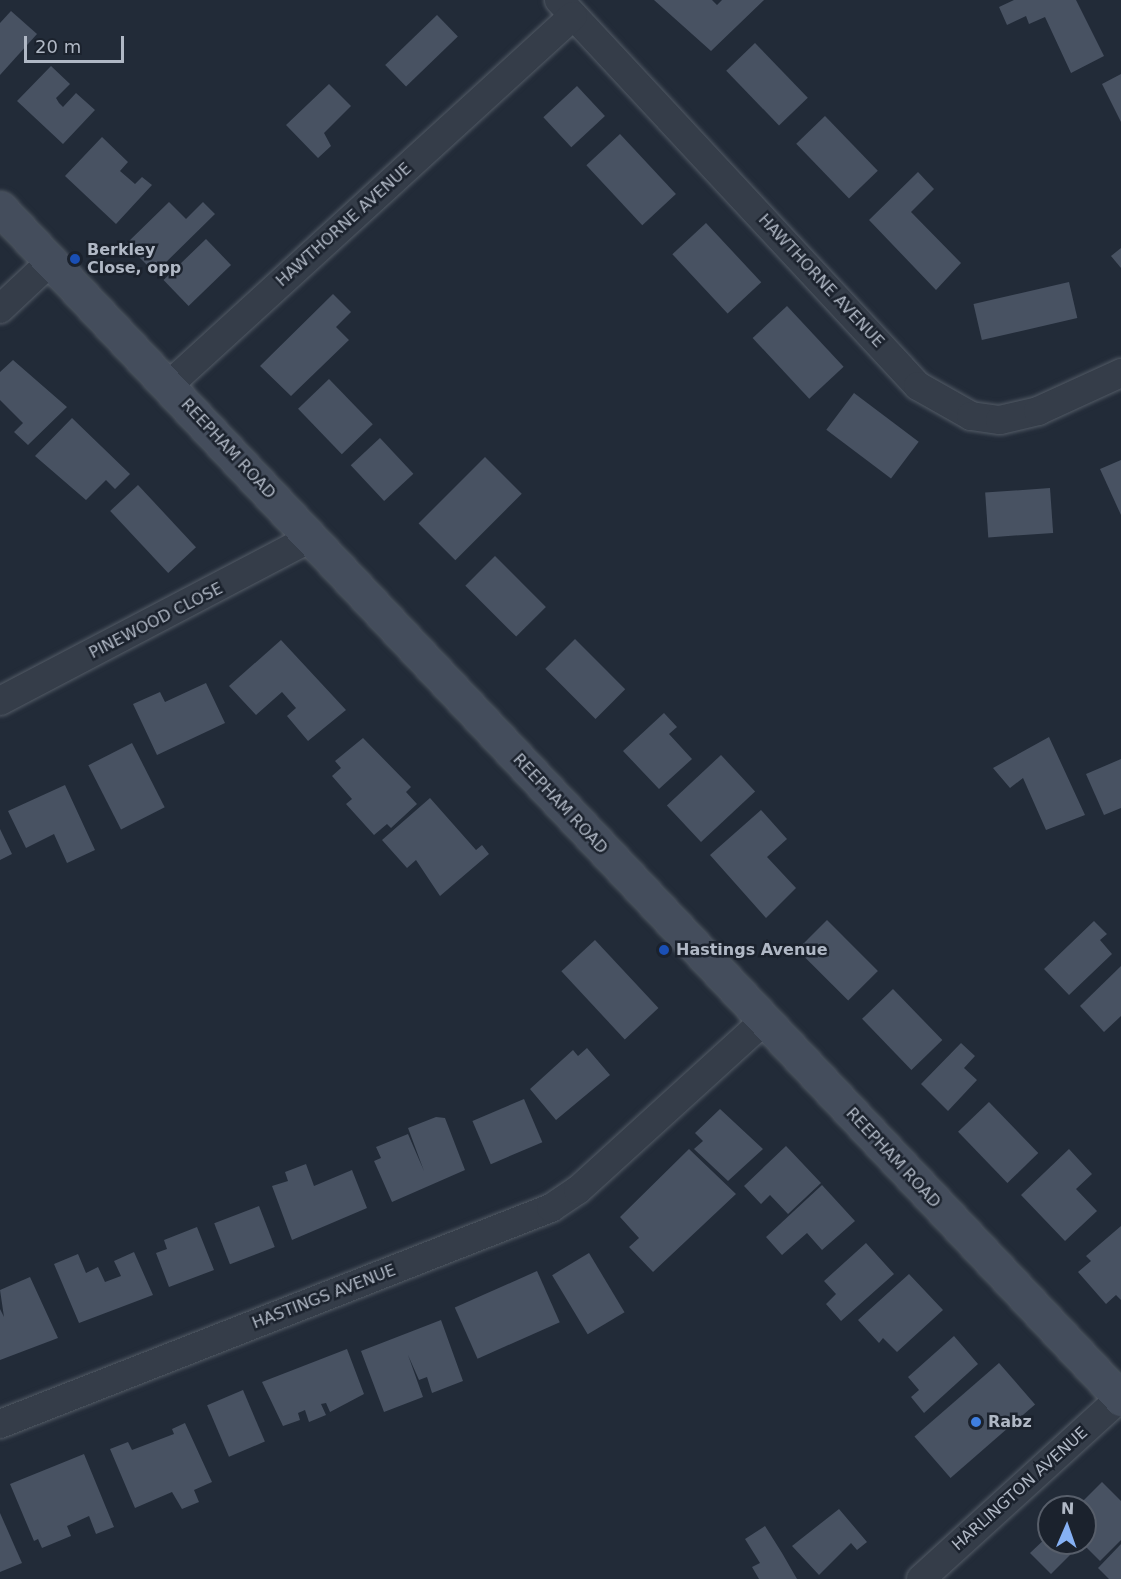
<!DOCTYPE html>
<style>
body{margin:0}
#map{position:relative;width:1121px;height:1579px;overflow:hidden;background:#222b38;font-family:"DejaVu Sans",sans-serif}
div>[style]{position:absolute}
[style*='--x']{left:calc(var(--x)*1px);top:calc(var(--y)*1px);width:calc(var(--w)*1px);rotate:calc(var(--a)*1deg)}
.building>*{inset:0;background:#485262;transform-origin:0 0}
.roads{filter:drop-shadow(0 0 2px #535b66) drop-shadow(0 0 2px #535b66)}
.street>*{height:28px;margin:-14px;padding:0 14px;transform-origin:14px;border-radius:14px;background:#353d49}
.secondary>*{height:33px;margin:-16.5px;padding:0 16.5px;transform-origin:16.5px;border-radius:16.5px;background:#444d5c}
.dots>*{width:16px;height:16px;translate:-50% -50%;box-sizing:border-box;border:3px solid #1b222d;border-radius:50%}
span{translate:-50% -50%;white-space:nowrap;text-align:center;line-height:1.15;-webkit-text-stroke:5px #1b222d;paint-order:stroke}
.street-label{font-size:16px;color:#b0b8c5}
.poi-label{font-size:16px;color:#b0b8c5;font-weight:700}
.left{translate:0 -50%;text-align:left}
.north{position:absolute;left:1037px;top:1495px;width:60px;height:60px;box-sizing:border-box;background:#1b222d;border:2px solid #575e6a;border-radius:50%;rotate:2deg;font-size:16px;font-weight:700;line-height:24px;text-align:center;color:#b0b8c5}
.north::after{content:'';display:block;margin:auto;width:21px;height:27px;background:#86b1f4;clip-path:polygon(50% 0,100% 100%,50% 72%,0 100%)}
.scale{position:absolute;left:24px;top:36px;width:100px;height:27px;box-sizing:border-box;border:3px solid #b0b8c5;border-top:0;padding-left:8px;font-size:18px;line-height:21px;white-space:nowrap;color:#b0b8c5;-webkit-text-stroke:4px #1b222d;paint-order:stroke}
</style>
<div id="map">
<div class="building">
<div style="clip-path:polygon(654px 0,712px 0,717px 5px,722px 0,764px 0,711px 51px)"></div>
<div style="clip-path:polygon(1014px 0,1076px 0,1104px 56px,1071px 73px,1045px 17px,1029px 24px,1026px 16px,1007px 25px,999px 7px)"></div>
<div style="clip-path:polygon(11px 11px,37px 34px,0 75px,0 23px)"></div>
<div style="left:437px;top:15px;width:30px;height:72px;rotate:46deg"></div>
<div style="left:755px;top:43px;width:76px;height:40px;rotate:46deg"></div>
<div style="clip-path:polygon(51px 66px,70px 84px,56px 98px,59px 103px,63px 107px,76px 93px,95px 110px,63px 144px,17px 101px)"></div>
<div style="clip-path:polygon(1121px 74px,1121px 122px,1102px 84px)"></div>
<div style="clip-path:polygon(329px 84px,351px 106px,324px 133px,331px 146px,318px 158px,286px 125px)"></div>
<div style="left:577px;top:86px;width:41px;height:46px;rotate:47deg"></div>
<div style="left:825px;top:116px;width:76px;height:40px;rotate:46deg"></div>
<div style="left:620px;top:134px;width:82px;height:46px;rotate:47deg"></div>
<div style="clip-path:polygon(102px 137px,128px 162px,120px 171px,135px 184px,142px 177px,152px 185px,116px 224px,65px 176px)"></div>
<div style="clip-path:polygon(918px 172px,934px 189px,911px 212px,961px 263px,936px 290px,869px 220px)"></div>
<div style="clip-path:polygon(169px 202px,186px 219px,203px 202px,215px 214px,155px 273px,126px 244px)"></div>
<div style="left:706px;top:223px;width:81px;height:46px;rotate:47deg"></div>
<div style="left:206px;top:239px;width:36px;height:59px;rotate:46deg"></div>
<div style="clip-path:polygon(1121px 248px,1121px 268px,1111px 256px)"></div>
<div style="left:1069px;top:282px;width:37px;height:98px;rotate:77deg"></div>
<div style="clip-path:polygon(333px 294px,351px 312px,336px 327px,349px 340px,291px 396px,260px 366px)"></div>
<div style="left:787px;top:306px;width:83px;height:47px;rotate:47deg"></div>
<div style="clip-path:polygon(13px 360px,67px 407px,28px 445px,14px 432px,23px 423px,0 400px,0 372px)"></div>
<div style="left:329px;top:379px;width:63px;height:43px;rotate:46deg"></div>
<div style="left:854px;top:393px;width:81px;height:46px;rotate:37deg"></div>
<div style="clip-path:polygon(72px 418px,130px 474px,115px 489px,106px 480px,86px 500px,35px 456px)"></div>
<div style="left:380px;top:438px;width:49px;height:40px;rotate:47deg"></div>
<div style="left:485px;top:457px;width:52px;height:94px;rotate:45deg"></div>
<div style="clip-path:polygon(1121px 460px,1121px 515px,1100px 469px)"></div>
<div style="left:138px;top:485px;width:85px;height:38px;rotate:47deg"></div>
<div style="left:1050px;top:488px;width:45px;height:65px;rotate:86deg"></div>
<div style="left:495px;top:556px;width:72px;height:42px;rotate:45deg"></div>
<div style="left:575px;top:639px;width:71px;height:42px;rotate:45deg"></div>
<div style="clip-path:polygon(281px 640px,346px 710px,308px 741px,287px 716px,296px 708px,282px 692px,256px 715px,229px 686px)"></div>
<div style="clip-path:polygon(206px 683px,225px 723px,157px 755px,133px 704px,160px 692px,165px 702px)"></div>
<div style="clip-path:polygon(664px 713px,677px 727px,669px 734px,692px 759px,659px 789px,623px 751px)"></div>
<div style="clip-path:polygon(1049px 737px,1085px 815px,1046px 830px,1023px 778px,1010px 788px,993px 768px)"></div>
<div style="clip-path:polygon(363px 738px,411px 787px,406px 792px,417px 804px,391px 828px,387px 824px,374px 835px,346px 804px,352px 799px,332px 776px,341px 768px,335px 761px)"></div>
<div style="left:132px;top:743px;width:72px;height:49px;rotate:63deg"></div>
<div style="left:721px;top:755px;width:50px;height:74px;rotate:47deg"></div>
<div style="clip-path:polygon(1121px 759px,1121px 808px,1104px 815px,1086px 774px)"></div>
<div style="clip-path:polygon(65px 785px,95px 850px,67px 863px,54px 834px,26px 848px,8px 811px)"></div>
<div style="clip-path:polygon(430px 798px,476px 850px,482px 845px,489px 854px,440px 896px,416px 860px,407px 868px,382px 840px)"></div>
<div style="clip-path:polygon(761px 810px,787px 839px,767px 857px,796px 888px,766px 918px,710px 855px)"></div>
<div style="clip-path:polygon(0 829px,12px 854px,0 860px)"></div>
<div style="left:827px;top:920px;width:72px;height:42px;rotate:45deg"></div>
<div style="clip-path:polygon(1094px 921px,1107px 934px,1100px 940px,1112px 954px,1069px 995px,1044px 969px)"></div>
<div style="left:595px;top:940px;width:93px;height:46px;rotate:47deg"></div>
<div style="clip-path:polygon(1121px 966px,1121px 1016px,1104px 1032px,1080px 1006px)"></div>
<div style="left:893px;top:989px;width:71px;height:43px;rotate:46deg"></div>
<div style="clip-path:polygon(961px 1043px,975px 1056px,964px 1068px,977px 1080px,948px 1111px,921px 1084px)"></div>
<div style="clip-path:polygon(587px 1048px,610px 1075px,556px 1120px,530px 1089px,573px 1050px,578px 1056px)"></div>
<div style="left:524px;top:1099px;width:47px;height:56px;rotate:67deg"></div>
<div style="left:989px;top:1102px;width:71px;height:43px;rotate:46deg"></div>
<div style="clip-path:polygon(720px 1109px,763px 1149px,728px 1181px,694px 1149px,703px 1141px,695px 1133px)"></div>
<div style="clip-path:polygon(436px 1117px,445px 1118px,465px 1170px,392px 1202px,374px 1161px,381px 1158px,376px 1147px,408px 1134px,424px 1171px,408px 1128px)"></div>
<div style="clip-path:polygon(786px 1146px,821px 1183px,788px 1214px,770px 1195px,761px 1204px,744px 1186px)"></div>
<div style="clip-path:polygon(689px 1149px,736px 1194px,653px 1272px,629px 1247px,639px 1238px,620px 1217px)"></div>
<div style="clip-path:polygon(1069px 1149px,1092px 1174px,1076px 1189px,1097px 1211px,1065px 1241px,1021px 1195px)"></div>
<div style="clip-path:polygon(306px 1164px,314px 1186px,352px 1170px,367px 1208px,292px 1240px,272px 1186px,288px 1181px,285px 1172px)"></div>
<div style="clip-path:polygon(822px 1185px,855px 1221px,822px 1250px,807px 1233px,782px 1255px,766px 1237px)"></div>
<div style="left:259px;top:1206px;width:44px;height:48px;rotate:69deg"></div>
<div style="clip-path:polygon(1121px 1226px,1121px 1300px,1116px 1295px,1106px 1304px,1078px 1272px,1091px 1261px,1086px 1256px)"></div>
<div style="clip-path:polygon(197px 1227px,214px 1270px,169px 1287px,156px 1253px,167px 1249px,164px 1240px)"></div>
<div style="clip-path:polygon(866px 1243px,894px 1274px,841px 1321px,826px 1304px,836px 1294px,824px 1281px)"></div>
<div style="clip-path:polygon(134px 1252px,153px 1295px,79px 1323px,54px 1264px,78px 1254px,86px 1273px,98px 1267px,105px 1282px,121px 1276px,114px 1261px)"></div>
<div style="left:589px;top:1253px;width:69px;height:43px;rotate:59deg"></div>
<div style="left:537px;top:1271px;width:56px;height:90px;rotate:66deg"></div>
<div style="clip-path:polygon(909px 1274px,943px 1310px,897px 1352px,883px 1338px,879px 1343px,858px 1320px)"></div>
<div style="clip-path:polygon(30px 1277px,58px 1338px,0 1360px,0 1309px,4px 1317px,0 1290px)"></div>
<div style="clip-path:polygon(441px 1320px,463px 1381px,432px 1393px,427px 1377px,419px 1380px,408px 1355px,423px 1397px,384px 1412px,361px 1351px)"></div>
<div style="clip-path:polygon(954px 1336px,978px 1364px,924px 1413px,911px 1397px,919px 1390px,908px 1377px)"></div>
<div style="clip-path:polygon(347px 1349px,364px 1394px,330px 1412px,326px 1403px,321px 1404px,326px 1415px,309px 1422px,305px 1410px,298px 1413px,300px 1420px,283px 1426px,262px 1382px)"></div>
<div style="left:999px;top:1363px;width:55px;height:112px;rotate:49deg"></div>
<div style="left:243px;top:1390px;width:56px;height:39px;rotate:67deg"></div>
<div style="clip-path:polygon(185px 1423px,212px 1482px,194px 1490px,199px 1502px,182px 1509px,172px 1492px,135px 1508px,110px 1449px,128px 1442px,132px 1450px,174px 1434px,172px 1429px)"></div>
<div style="clip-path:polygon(84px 1454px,114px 1527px,96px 1534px,89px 1516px,67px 1526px,71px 1536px,42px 1548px,38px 1539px,34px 1541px,10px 1484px)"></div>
<div style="clip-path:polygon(1102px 1482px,1121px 1501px,1121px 1540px,1100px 1561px,1082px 1543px,1051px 1574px,1030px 1553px,1049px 1535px,1049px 1543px,1085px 1543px,1085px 1507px,1077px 1507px)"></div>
<div style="clip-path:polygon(839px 1509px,867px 1542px,857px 1550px,851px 1543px,819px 1575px,792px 1546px)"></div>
<div style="clip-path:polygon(0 1513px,22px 1563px,0 1572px)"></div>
<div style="clip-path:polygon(765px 1526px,782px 1553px,797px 1579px,759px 1579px,752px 1567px,760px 1563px,745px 1539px)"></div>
<div style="clip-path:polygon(1121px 1544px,1121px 1579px,1109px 1579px,1098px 1568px)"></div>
</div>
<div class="roads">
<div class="street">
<div style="--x:559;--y:0;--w:527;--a:47.08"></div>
<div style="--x:918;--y:386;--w:61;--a:29.5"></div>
<div style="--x:971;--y:416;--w:29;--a:8"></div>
<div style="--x:1000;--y:420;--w:39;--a:-13"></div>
<div style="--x:1038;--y:411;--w:91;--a:-24.6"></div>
<div style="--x:0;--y:309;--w:69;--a:-43.2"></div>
<div style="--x:169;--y:385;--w:547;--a:-42.41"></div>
<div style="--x:0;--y:701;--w:351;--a:-27.7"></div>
<div style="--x:0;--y:1424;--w:592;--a:-21.41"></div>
<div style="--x:551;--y:1208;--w:32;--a:-34"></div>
<div style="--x:578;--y:1190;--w:251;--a:-42.3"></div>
<div style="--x:921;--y:1579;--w:269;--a:-42.3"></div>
</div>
<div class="secondary">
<div style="--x:0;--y:208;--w:1636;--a:46.73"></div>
</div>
</div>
<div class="dots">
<div style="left:75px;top:259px;background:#1a4fb4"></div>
<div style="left:664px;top:950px;background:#1a4fb4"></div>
<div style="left:976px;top:1422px;background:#3f7fe0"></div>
</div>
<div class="street-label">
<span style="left:344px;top:225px;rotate:-42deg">HAWTHORNE AVENUE</span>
<span style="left:821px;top:281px;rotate:47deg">HAWTHORNE AVENUE</span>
<span style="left:228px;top:449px;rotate:47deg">REEPHAM ROAD</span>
<span style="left:156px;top:621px;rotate:-27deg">PINEWOOD CLOSE</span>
<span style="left:560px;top:804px;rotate:47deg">REEPHAM ROAD</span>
<span style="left:893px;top:1158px;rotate:47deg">REEPHAM ROAD</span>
<span style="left:324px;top:1297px;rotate:-21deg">HASTINGS AVENUE</span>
<span style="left:1020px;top:1489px;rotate:-42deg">HARLINGTON AVENUE</span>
</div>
<div class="poi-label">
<span class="left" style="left:87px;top:259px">Berkley<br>Close, opp</span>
<span class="left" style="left:676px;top:950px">Hastings Avenue</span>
<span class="left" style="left:988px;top:1422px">Rabz</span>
</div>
<div class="north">N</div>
<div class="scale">20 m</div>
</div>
